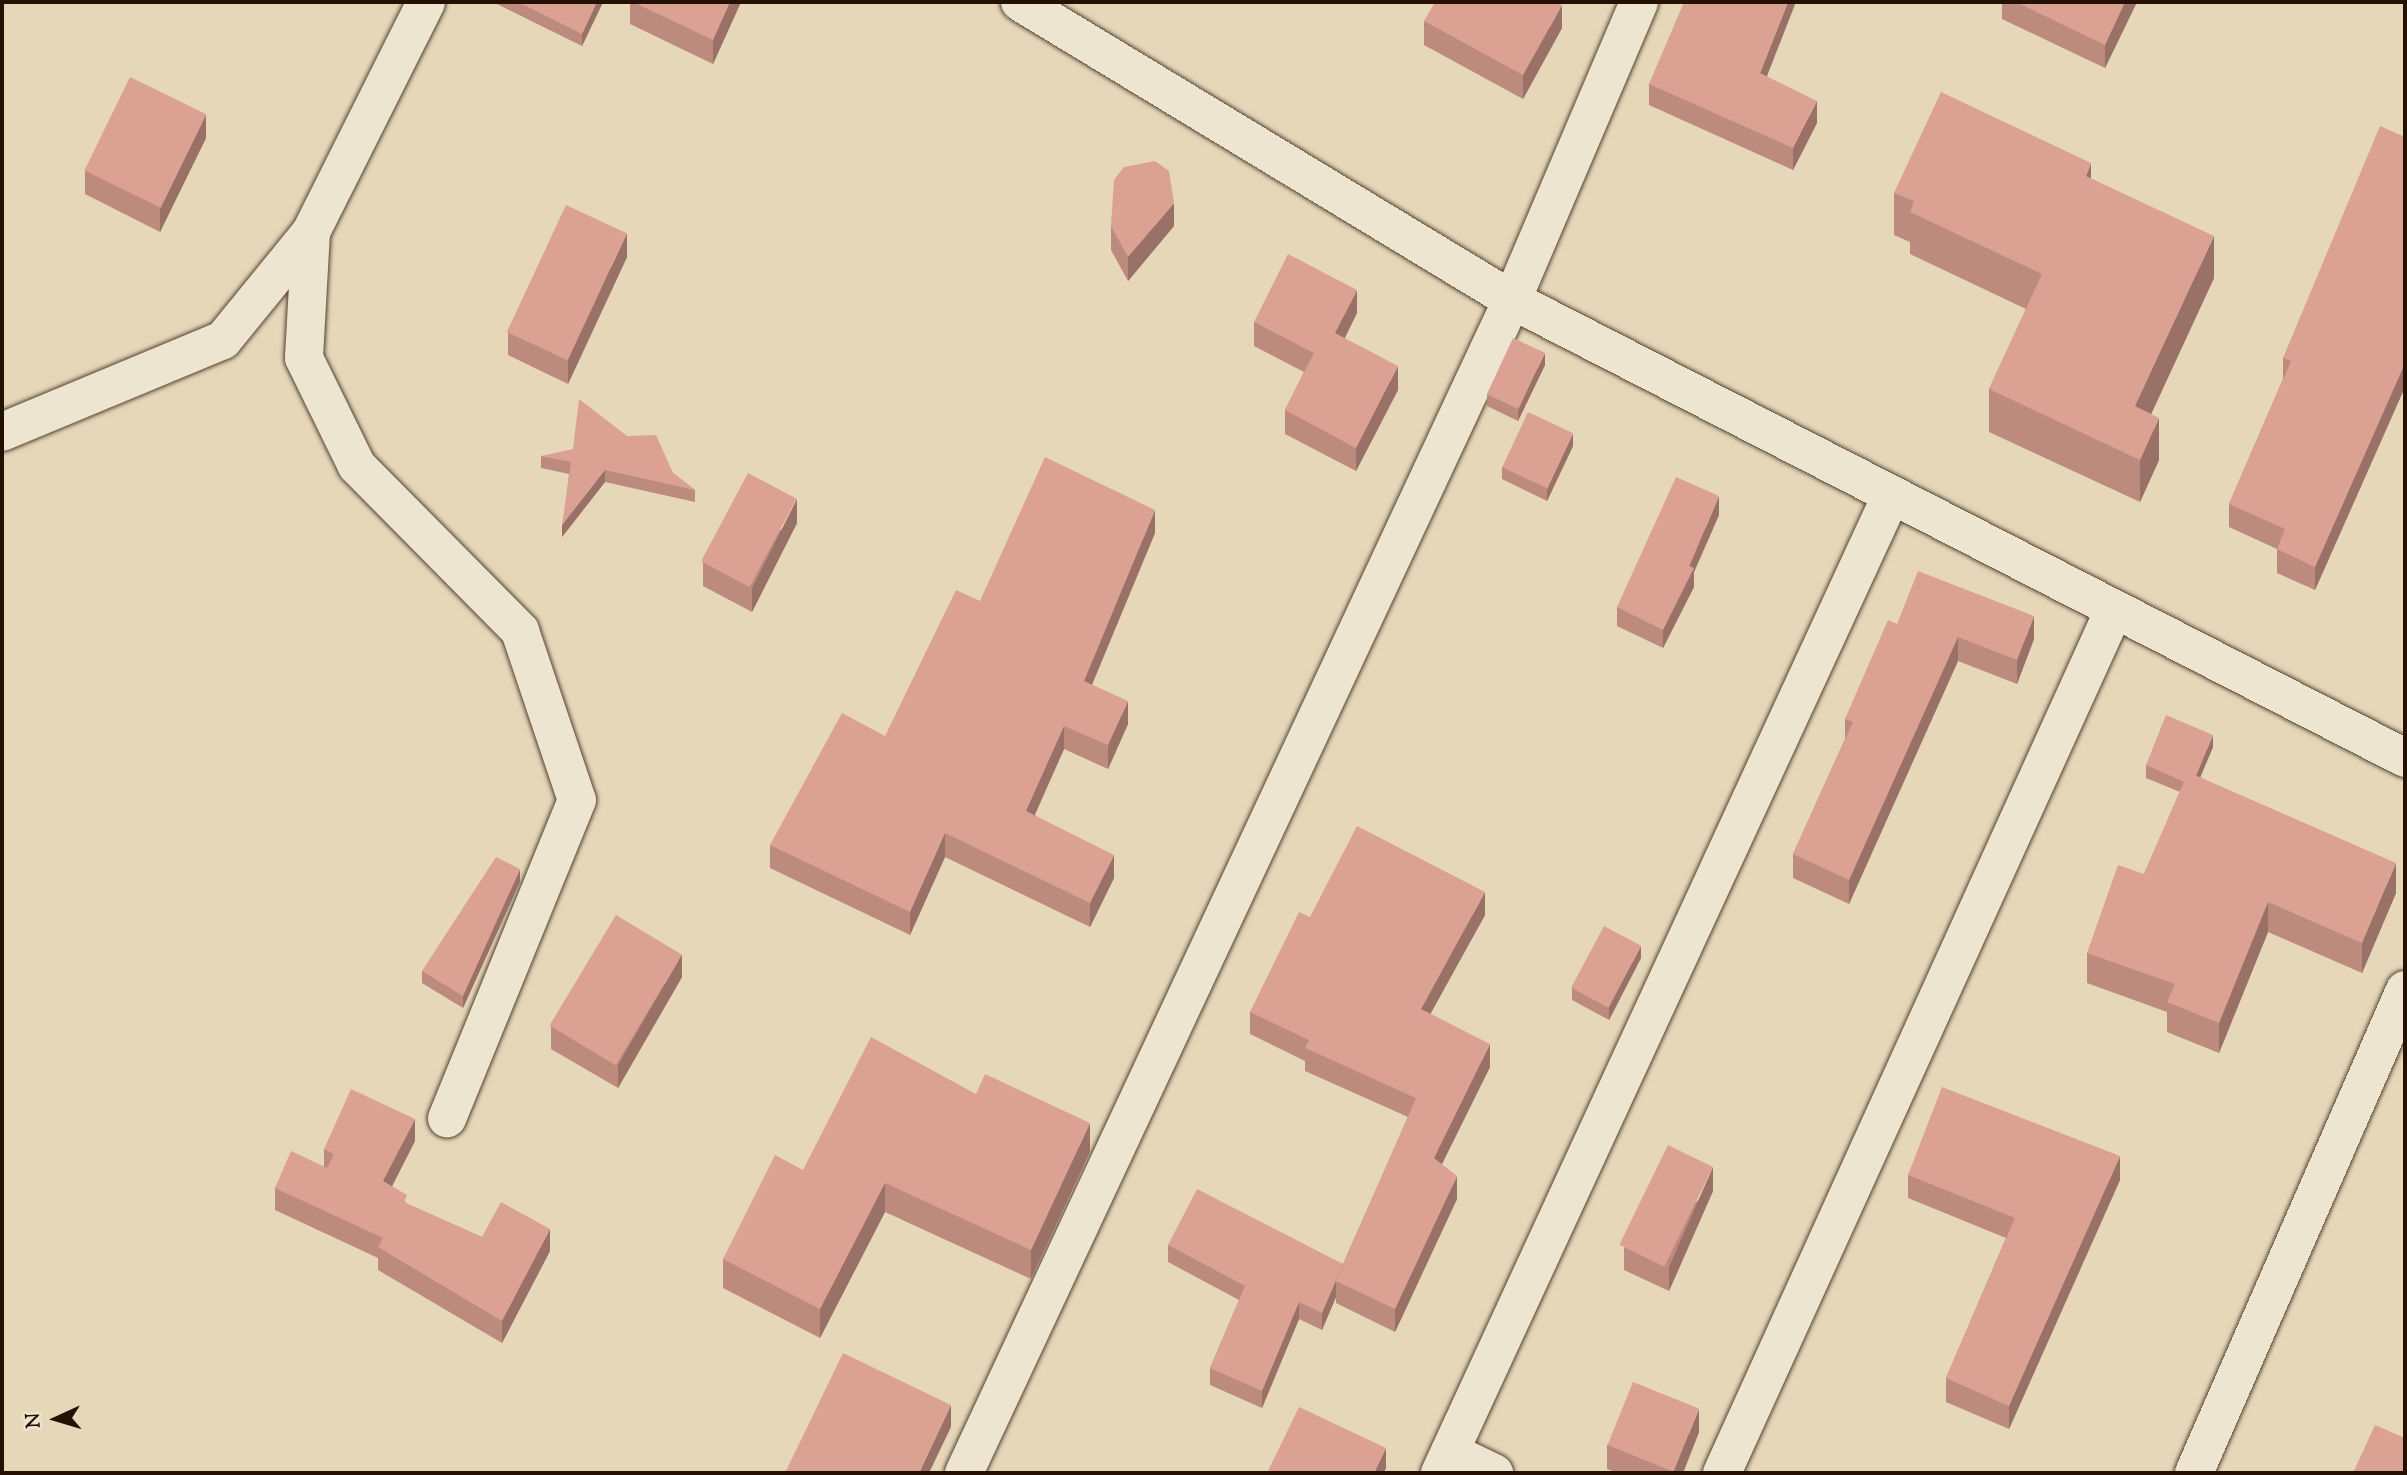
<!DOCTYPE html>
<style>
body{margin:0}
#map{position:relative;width:2407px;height:1475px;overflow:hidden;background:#e5d7b8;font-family:"Sorts Mill Goudy",serif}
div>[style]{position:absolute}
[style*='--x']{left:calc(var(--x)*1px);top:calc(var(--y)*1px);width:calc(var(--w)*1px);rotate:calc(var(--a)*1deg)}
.roads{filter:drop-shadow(0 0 2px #554231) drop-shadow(0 0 2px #554231)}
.minor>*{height:38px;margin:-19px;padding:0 19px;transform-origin:19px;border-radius:19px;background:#eee5d1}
.wall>*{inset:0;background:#bc8b7e}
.shaded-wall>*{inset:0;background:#997167}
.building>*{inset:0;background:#dba293;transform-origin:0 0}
span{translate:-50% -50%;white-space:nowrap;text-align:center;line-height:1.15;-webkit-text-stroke:5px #eee5d1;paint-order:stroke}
.frame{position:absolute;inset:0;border:4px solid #251104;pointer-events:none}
.north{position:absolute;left:21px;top:1384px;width:70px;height:70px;-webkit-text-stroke:5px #eee5d1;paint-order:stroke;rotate:266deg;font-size:19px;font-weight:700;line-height:28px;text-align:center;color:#251104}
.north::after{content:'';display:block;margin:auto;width:24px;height:32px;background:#251104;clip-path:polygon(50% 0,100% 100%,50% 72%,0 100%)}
</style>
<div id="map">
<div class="roads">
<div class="minor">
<div style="--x:1020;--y:2;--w:575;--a:31.2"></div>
<div style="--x:1512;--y:300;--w:1004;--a:27.15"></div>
<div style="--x:311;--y:232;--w:126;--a:93.2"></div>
<div style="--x:304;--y:358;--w:120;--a:63.9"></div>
<div style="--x:357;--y:466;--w:232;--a:45.3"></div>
<div style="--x:520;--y:631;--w:178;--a:71.4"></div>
<div style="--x:577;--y:800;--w:344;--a:112.2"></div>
<div style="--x:2;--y:432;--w:239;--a:-22.6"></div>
<div style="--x:223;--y:340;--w:139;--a:-50.8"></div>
<div style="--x:311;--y:232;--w:257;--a:-63.4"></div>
<div style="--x:1450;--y:1452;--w:49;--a:25.5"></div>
<div style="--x:964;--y:1473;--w:1295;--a:-64.96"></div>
<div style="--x:1512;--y:300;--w:324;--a:-66.9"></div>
<div style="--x:1440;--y:1473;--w:1074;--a:-65.22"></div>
<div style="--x:1722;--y:1473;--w:948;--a:-65.57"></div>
<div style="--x:2194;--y:1473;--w:527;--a:-66.4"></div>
</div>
</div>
<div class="wall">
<div style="clip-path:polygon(493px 2px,603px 2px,582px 46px)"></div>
<div style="clip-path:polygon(630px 2px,741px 2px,713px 64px,630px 24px)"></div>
<div style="clip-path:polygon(2002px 2px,2137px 2px,2105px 68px,2002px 19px)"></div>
<div style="clip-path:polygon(1424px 21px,1562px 28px,1523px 99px,1424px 45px)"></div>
<div style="clip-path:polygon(1767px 76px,1817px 123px,1793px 170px,1649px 105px,1649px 84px)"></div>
<div style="clip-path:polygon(2405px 137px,2405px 387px,2315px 590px,2277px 573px,2277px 549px,2229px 527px,2229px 504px,2283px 379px,2283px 358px)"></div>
<div style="clip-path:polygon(206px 138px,160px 232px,85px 194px,85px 171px)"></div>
<div style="clip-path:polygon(2091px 179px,2214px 278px,2151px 414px,2159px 460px,2140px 502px,1989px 432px,1989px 389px,2026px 309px,1910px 254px,1910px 242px,1894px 235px,1894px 193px)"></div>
<div style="clip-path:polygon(1111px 226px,1174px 226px,1128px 281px,1111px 250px)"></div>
<div style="clip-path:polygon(627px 257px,568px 384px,508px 355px,508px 332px)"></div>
<div style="clip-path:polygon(1357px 313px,1345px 338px,1398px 390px,1356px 471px,1285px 434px,1285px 410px,1304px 372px,1254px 346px,1254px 322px)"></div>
<div style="clip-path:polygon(1545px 365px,1518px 421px,1487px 406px,1487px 394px)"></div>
<div style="clip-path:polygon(1573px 446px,1547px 501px,1502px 479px,1502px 467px)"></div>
<div style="clip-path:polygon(541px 456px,673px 473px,695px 490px,695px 502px,605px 482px,562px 537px,569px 474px,541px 468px)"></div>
<div style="clip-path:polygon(1719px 515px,1694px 572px,1694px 587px,1663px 648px,1617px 626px,1617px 607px)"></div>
<div style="clip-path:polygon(797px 523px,752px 612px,703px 586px,703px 562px)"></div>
<div style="clip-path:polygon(1155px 533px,1092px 684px,1128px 724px,1108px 769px,1064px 749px,1035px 815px,1114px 878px,1090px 927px,945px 857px,910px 935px,770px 868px,770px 845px,885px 736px,980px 601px)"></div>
<div style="clip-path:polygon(1897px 624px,2034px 639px,2017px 684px,1958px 661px,1849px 904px,1793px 878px,1793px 854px,1845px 739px,1845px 719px)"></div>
<div style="clip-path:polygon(2213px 747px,2200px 777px,2396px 893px,2362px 973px,2268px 932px,2219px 1053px,2167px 1032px,2167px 1012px,2087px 983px,2087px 953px,2144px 874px,2180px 792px,2146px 778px,2146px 765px)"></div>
<div style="clip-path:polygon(520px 882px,463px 1008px,422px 983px,422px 971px)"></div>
<div style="clip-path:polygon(1485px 915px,1430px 1014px,1490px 1067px,1442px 1164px,1457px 1199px,1395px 1332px,1336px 1303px,1336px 1297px,1322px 1330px,1299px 1319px,1262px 1408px,1210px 1385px,1210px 1368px,1239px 1300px,1168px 1262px,1168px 1245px,1343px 1264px,1408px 1117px,1305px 1071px,1305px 1061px,1250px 1034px,1250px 1012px,1310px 917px)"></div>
<div style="clip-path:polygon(1641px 958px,1609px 1020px,1572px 1000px,1572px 988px)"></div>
<div style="clip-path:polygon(682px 977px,618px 1088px,551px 1049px,551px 1026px)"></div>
<div style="clip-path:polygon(976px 1094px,1090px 1152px,1031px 1279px,885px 1212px,820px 1338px,723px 1288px,723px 1259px,803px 1170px)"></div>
<div style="clip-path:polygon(415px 1141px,392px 1186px,407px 1204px,482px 1237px,550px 1251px,502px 1343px,378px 1270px,378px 1258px,275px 1210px,275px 1188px,324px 1166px,324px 1149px)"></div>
<div style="clip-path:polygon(1908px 1175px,2120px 1180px,2009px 1429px,1946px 1402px,1946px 1378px,2006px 1238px,1908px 1198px)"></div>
<div style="clip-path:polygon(1713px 1191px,1669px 1291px,1624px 1270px,1624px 1247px)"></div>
<div style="clip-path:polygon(1699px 1432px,1683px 1473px,1618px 1473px,1607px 1469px,1607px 1445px)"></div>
</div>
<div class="shaded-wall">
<div style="clip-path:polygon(597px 2px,603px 2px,582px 46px,582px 34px)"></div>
<div style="clip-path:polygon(730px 2px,741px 2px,713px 64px,713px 40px)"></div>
<div style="clip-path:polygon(1788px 2px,1796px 2px,1760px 94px,1760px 73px)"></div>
<div style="clip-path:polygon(2125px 2px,2137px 2px,2105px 68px,2105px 45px)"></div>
<div style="clip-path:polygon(1562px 5px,1562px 28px,1523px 99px,1523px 75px)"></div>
<div style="clip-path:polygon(1817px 101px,1817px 123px,1793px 170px,1793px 148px)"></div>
<div style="clip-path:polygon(206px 114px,206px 138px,160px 232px,160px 208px)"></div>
<div style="clip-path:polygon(2091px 163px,2091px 206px,2086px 176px)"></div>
<div style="clip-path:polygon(1174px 203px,1174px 226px,1128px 281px,1128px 257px)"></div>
<div style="clip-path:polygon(627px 233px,627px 257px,568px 384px,568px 360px)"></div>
<div style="clip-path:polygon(2214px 236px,2214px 278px,2135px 449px,2135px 406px)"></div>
<div style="clip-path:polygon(1357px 290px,1357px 313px,1335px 357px,1335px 333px)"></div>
<div style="clip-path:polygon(1545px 353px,1545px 365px,1518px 421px,1518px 409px)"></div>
<div style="clip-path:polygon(2405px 363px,2405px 387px,2315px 590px,2315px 567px)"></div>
<div style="clip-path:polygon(1398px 366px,1398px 390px,1356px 471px,1356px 448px)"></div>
<div style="clip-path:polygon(2159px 418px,2159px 460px,2140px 502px,2140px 460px)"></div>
<div style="clip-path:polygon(1573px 433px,1573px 446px,1547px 501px,1547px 488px)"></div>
<div style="clip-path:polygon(605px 470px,605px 482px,562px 537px,562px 525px)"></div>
<div style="clip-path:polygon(1719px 496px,1719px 515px,1694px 572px,1694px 587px,1663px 648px,1663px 630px)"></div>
<div style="clip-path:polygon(797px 499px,797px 523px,752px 612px,752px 588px)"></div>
<div style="clip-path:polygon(1155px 510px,1155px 533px,1084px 704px,1084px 681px)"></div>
<div style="clip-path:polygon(2034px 616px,2034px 639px,2017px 684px,2017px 660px)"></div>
<div style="clip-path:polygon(1958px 637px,1958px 661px,1849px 904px,1849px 880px)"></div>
<div style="clip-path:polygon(1128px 701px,1128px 724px,1108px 769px,1108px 745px)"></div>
<div style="clip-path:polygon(1064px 726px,1064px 749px,1026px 834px,1026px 811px)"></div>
<div style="clip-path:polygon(2213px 735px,2213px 747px,2192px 797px,2192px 785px)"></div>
<div style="clip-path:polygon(945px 833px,945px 857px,910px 935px,910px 912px)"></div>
<div style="clip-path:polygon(1114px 855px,1114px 878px,1090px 927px,1090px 903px)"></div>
<div style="clip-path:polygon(2396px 863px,2396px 893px,2362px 973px,2362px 943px)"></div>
<div style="clip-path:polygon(520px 869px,520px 882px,463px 1008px,463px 996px)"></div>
<div style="clip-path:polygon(1485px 892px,1485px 915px,1421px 1031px,1421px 1009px)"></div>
<div style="clip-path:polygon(2268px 902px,2268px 932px,2219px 1053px,2219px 1023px)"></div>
<div style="clip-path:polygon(1641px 946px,1641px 958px,1609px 1020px,1609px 1008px)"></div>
<div style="clip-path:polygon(682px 954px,682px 977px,618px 1088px,618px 1065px)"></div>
<div style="clip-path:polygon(1490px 1044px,1490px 1067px,1434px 1180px,1434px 1158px)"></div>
<div style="clip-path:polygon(415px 1119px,415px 1141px,383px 1204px,383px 1181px)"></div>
<div style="clip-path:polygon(1090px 1123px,1090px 1152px,1031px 1279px,1031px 1250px)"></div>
<div style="clip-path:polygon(2120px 1156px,2120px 1180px,2009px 1429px,2009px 1406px)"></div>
<div style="clip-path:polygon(1713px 1167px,1713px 1191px,1669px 1291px,1669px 1267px)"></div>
<div style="clip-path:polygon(1457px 1176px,1457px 1199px,1395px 1332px,1395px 1309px)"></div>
<div style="clip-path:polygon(885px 1183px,885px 1212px,820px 1338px,820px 1309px)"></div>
<div style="clip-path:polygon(550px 1229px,550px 1251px,502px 1343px,502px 1321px)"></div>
<div style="clip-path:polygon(1343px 1264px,1336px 1281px,1336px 1297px,1322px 1330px,1322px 1313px)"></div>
<div style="clip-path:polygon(1299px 1302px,1299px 1319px,1262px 1408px,1262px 1391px)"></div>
<div style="clip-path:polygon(951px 1405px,951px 1427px,929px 1473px,919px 1473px)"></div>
<div style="clip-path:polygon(1699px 1409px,1699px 1432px,1683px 1473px,1673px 1473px)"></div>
<div style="clip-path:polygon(1386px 1448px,1386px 1468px,1384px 1473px,1374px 1473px)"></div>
</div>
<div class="building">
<div style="clip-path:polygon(518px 2px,597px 2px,582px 34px)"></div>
<div style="clip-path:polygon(633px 2px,730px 2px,713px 40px)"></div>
<div style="clip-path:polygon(1435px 2px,1557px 2px,1562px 5px,1523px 75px,1424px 21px)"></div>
<div style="clip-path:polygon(1684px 2px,1788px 2px,1760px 73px,1817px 101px,1793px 148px,1649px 84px)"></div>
<div style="clip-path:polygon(2016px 2px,2125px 2px,2105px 45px)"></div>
<div style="left:130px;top:77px;width:85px;height:104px;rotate:26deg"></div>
<div style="clip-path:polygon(1941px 92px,2091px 163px,2086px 176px,2214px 236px,2135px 406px,2159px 418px,2140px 460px,1989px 389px,2042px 274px,1910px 212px,1914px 201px,1894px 193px)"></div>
<div style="clip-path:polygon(2380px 126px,2405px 137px,2405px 363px,2315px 567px,2277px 549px,2285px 529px,2229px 504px,2291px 361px,2283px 358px)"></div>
<div style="clip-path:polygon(1155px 161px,1169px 171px,1174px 203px,1128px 257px,1111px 226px,1114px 180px,1124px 167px)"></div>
<div style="left:566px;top:205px;width:67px;height:140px;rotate:25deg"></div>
<div style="clip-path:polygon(1288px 254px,1357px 290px,1335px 333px,1398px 366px,1356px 448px,1285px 410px,1314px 353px,1254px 322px)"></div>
<div style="left:1513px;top:338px;width:35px;height:62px;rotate:25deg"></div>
<div style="clip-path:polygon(579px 399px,627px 436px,656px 435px,673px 473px,695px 490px,605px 470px,562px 525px,571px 462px,541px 456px,573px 449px)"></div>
<div style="left:1528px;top:412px;width:50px;height:61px;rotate:25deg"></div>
<div style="clip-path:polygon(1045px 457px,1155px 510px,1084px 681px,1128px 701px,1108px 745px,1064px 726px,1026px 811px,1114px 855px,1090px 903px,945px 833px,910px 912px,770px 845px,842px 713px,885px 736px,956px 590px,980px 601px)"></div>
<div style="left:748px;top:473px;width:55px;height:100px;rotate:28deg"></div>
<div style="clip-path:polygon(1676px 477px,1719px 496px,1689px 566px,1694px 568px,1663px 630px,1617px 607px)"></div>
<div style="clip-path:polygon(1918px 571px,2034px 616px,2017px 660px,1958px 637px,1849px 880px,1793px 854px,1853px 722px,1845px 719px,1888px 620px,1897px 624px)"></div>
<div style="clip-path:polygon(2166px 715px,2213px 735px,2196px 776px,2188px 772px,2184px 782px,2146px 765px)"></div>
<div style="clip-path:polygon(2188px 772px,2396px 863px,2362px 943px,2268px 902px,2219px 1023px,2167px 1002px,2175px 984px,2087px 953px,2118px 865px,2144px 874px)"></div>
<div style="clip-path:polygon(1357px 826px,1485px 892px,1421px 1009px,1490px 1044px,1434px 1158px,1457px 1176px,1395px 1309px,1336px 1281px,1416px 1098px,1305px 1048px,1309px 1040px,1250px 1012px,1299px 912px,1310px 917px)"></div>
<div style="clip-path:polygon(496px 857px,520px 869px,463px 996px,422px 971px)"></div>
<div style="left:616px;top:915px;width:77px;height:129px;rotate:31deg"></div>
<div style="left:1604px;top:926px;width:42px;height:70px;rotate:28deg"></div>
<div style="clip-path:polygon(871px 1037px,976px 1094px,985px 1074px,1090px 1123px,1031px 1250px,885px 1183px,820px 1309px,723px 1259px,775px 1155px,803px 1170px)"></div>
<div style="clip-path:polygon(1942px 1087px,2120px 1156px,2009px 1406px,1946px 1378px,2015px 1218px,1908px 1175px)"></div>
<div style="clip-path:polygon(351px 1089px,415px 1119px,383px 1181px,407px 1195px,404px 1202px,482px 1237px,501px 1202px,550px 1229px,502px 1321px,378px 1247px,383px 1238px,275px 1188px,291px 1151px,327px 1168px,334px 1154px,324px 1149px)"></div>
<div style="left:1668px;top:1145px;width:50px;height:111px;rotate:26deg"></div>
<div style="clip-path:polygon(1197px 1189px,1343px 1264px,1322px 1313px,1299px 1302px,1262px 1391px,1210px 1368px,1245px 1286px,1168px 1245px)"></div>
<div style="clip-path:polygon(843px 1353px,951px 1405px,919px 1473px,785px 1473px)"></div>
<div style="left:1633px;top:1382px;width:71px;height:68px;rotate:22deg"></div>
<div style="clip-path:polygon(1299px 1407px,1386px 1448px,1374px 1473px,1267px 1473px)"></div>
<div style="clip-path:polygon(2375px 1425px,2405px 1438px,2405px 1473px,2353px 1473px)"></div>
</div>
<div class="frame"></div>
<div class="north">N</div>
</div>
